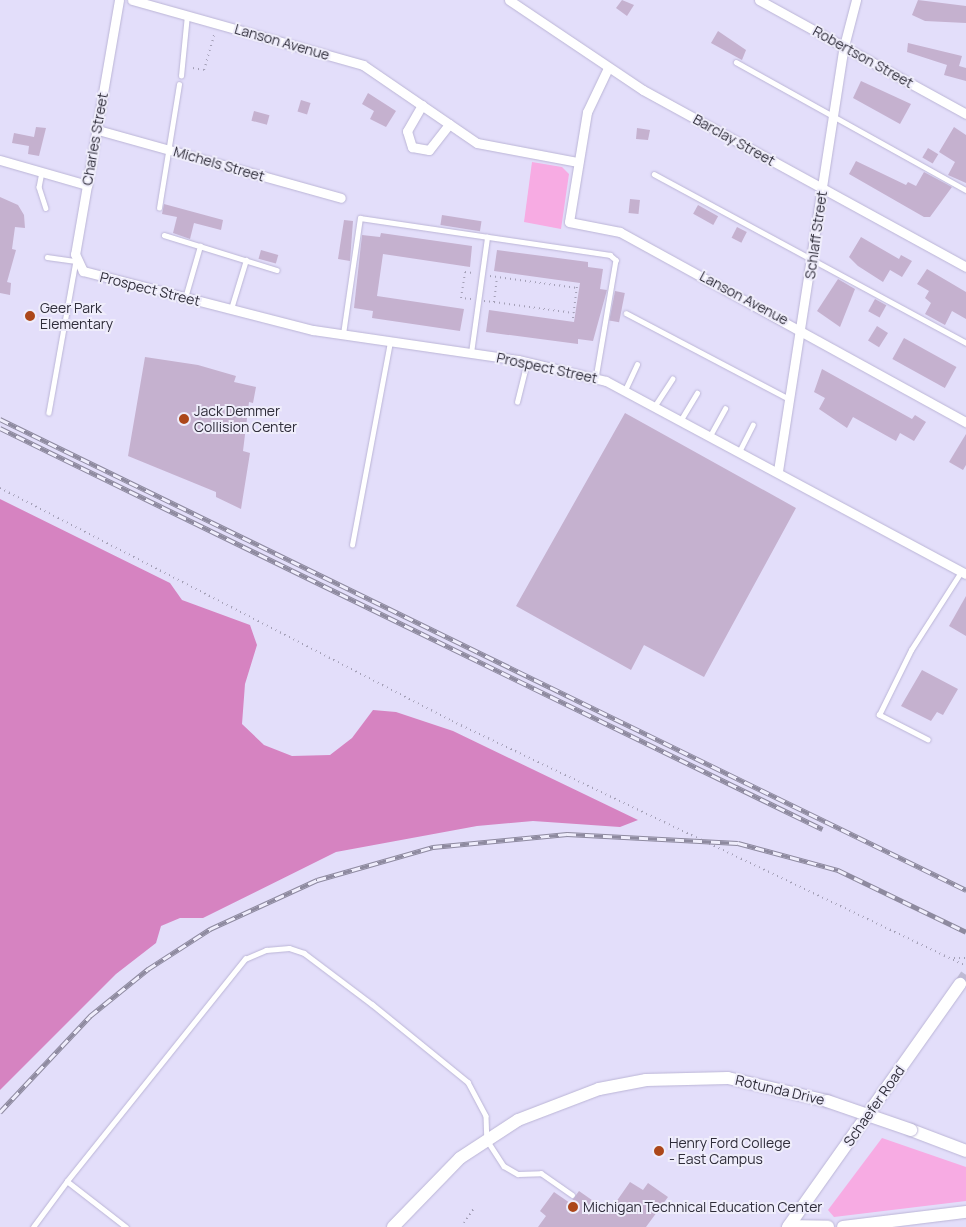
<!DOCTYPE html>
<style>
body{margin:0}
#map{position:relative;width:966px;height:1227px;overflow:hidden;background:#e3defa;font-family:Manrope,sans-serif}
div>[style]{position:absolute}
[style*='--x']{left:calc(var(--x)*1px);top:calc(var(--y)*1px);width:calc(var(--w)*1px);rotate:calc(var(--a)*1deg)}
.green>*{inset:0;background:#f7abe3}
.forest>*{inset:0;background:#d683c1}
.building>*{inset:0;background:#c5b1cf;transform-origin:0 0}
.secondary-tunnel>*{height:12px;margin-top:-6px;transform-origin:0;background:repeating-linear-gradient(90deg,#bfbbd4 0 12px,transparent 0 18px)}
.path>*{height:2px;margin-top:-1px;transform-origin:0;background:repeating-linear-gradient(90deg,#a4a0b7 0 1px,transparent 0 5px)}
.roads{filter:drop-shadow(0 0 1px #bbb5d6) drop-shadow(0 0 1px #bbb5d6)}
.lane>*{height:4.5px;margin:-2.25px;padding:0 2.25px;transform-origin:2.25px;border-radius:2.25px;background:#fff}
.street>*{height:9px;margin:-4.5px;padding:0 4.5px;transform-origin:4.5px;border-radius:4.5px;background:#fff}
.secondary>*{height:12px;margin:-6px;padding:0 6px;transform-origin:6px;border-radius:6px;background:#fff}
.rail>*{height:5px;margin-top:-2.5px;transform-origin:0;background:repeating-linear-gradient(90deg,#efedfb 0 9px,#8e8a9f 0 18px);box-sizing:border-box;border-block:1px solid #8e8a9f}
.bridges{filter:drop-shadow(0 0 1px #bbb5d6) drop-shadow(0 0 1px #bbb5d6)}
.secondary-bridge>*{height:12px;margin:-6px;padding:0 6px;transform-origin:6px;border-radius:6px;background:#fff}
.dots>*{width:14px;height:14px;translate:-50% -50%;box-sizing:border-box;border:2px solid #efedfb;border-radius:50%}
span{translate:-50% -50%;white-space:nowrap;text-align:center;line-height:1.15;-webkit-text-stroke:4px #efedfb;paint-order:stroke}
.street-label{font-size:14px;color:#2f2d3a}
.poi-label{font-size:14px;color:#2f2d3a}
.left{translate:0 -50%;text-align:left}
</style>
<div id="map">
<div class="green">
<div style="clip-path:polygon(532px 162px,562px 167px,569px 174px,561px 229px,524px 222px)"></div>
<div style="clip-path:polygon(882px 1138px,966px 1167px,966px 1201px,834px 1217px,828px 1210px)"></div>
</div>
<div class="forest">
<div style="clip-path:polygon(0 499px,170px 583px,182px 600px,250px 625px,257px 645px,245px 684px,242px 724px,264px 745px,292px 756px,330px 755px,352px 738px,373px 710px,396px 712px,453px 731px,638px 820px,620px 827px,533px 821px,477px 826px,336px 852px,203px 918px,180px 918px,161px 926px,156px 943px,116px 974px,0 1090px)"></div>
</div>
<div class="building">
<div style="clip-path:polygon(622px 0,634px 5px,627px 16px,616px 8px)"></div>
<div style="clip-path:polygon(918px 0,966px 6px,966px 23px,925px 21px,912px 15px)"></div>
<div style="clip-path:polygon(718px 31px,746px 50px,742px 60px,711px 43px)"></div>
<div style="clip-path:polygon(908px 43px,962px 56px,959px 66px,966px 68px,966px 81px,944px 75px,947px 65px,907px 52px)"></div>
<div style="clip-path:polygon(861px 81px,911px 104px,900px 124px,853px 98px)"></div>
<div style="clip-path:polygon(368px 93px,396px 111px,386px 127px,370px 119px,374px 111px,362px 104px)"></div>
<div style="left:301px;top:100px;width:10px;height:12px;rotate:17deg"></div>
<div style="left:254px;top:111px;width:16px;height:10px;rotate:15deg"></div>
<div style="clip-path:polygon(36px 127px,46px 128px,39px 156px,28px 154px,29px 146px,12px 143px,14px 133px,34px 137px)"></div>
<div style="clip-path:polygon(954px 127px,966px 135px,966px 183px,948px 175px,955px 162px,939px 152px)"></div>
<div style="clip-path:polygon(637px 128px,650px 130px,648px 140px,636px 139px)"></div>
<div style="left:928px;top:148px;width:12px;height:11px;rotate:31deg"></div>
<div style="clip-path:polygon(856px 161px,906px 185px,908px 182px,916px 186px,924px 172px,952px 187px,930px 217px,924px 217px,849px 174px)"></div>
<div style="clip-path:polygon(0 197px,18px 205px,24px 215px,25px 228px,15px 227px,12px 249px,16px 250px,7px 282px,11px 283px,10px 295px,0 293px)"></div>
<div style="left:630px;top:199px;width:10px;height:14px;rotate:6deg"></div>
<div style="clip-path:polygon(164px 204px,223px 220px,221px 230px,194px 223px,190px 239px,173px 233px,177px 217px,162px 214px)"></div>
<div style="left:698px;top:205px;width:23px;height:10px;rotate:29deg"></div>
<div style="left:442px;top:215px;width:40px;height:10px;rotate:9deg"></div>
<div style="clip-path:polygon(344px 220px,353px 221px,350px 261px,338px 259px)"></div>
<div style="left:737px;top:227px;width:11px;height:12px;rotate:27deg"></div>
<div style="clip-path:polygon(381px 233px,472px 246px,470px 267px,383px 254px,377px 296px,464px 309px,460px 331px,372px 318px,373px 311px,354px 308px,362px 235px,380px 237px)"></div>
<div style="clip-path:polygon(861px 237px,899px 259px,901px 255px,912px 261px,902px 277px,890px 270px,883px 282px,858px 266px,849px 257px)"></div>
<div style="left:261px;top:250px;width:18px;height:9px;rotate:16deg"></div>
<div style="clip-path:polygon(497px 250px,588px 262px,588px 267px,603px 269px,600px 289px,607px 290px,593px 341px,578px 339px,578px 344px,486px 332px,489px 310px,574px 322px,580px 283px,494px 271px)"></div>
<div style="clip-path:polygon(927px 269px,966px 292px,966px 319px,952px 311px,945px 325px,925px 314px,931px 303px,925px 298px,929px 291px,917px 284px)"></div>
<div style="clip-path:polygon(838px 279px,855px 289px,840px 327px,817px 311px)"></div>
<div style="left:615px;top:291px;width:10px;height:30px;rotate:11deg"></div>
<div style="left:875px;top:299px;width:13px;height:14px;rotate:29deg"></div>
<div style="left:877px;top:326px;width:13px;height:17px;rotate:32deg"></div>
<div style="left:904px;top:338px;width:60px;height:24px;rotate:29deg"></div>
<div style="clip-path:polygon(145px 357px,198px 365px,236px 376px,234px 382px,256px 387px,253px 403px,249px 402px,243px 451px,250px 453px,241px 509px,216px 497px,216px 492px,128px 456px)"></div>
<div style="clip-path:polygon(822px 369px,912px 419px,915px 415px,926px 422px,914px 441px,900px 433px,896px 441px,853px 417px,847px 428px,819px 409px,825px 398px,814px 392px)"></div>
<div style="clip-path:polygon(625px 413px,796px 508px,704px 677px,644px 645px,631px 670px,516px 606px)"></div>
<div style="clip-path:polygon(966px 434px,966px 465px,963px 470px,949px 462px)"></div>
<div style="clip-path:polygon(966px 596px,966px 636px,949px 626px)"></div>
<div style="clip-path:polygon(922px 670px,958px 689px,943px 715px,937px 712px,931px 721px,901px 706px)"></div>
<div style="clip-path:polygon(630px 1182px,643px 1190px,648px 1183px,668px 1197px,646px 1227px,538px 1227px,546px 1216px,540px 1211px,554px 1192px,570px 1203px,579px 1191px,609px 1212px)"></div>
</div>
<div class="secondary-tunnel">
<div style="--x:960;--y:984;--w:11;--a:-56"></div>
</div>
<div class="path">
<div style="--x:193;--y:68;--w:11;--a:10"></div>
<div style="--x:204;--y:70;--w:37;--a:-74"></div>
<div style="--x:490;--y:276;--w:88;--a:7.9"></div>
<div style="--x:471;--y:299;--w:10;--a:-174"></div>
<div style="--x:461;--y:298;--w:26;--a:-81"></div>
<div style="--x:465;--y:272;--w:8;--a:7"></div>
<div style="--x:484;--y:301;--w:10;--a:6"></div>
<div style="--x:494;--y:302;--w:25;--a:-83"></div>
<div style="--x:494;--y:302;--w:80;--a:7.9"></div>
<div style="--x:573;--y:318;--w:33;--a:-83"></div>
<div style="--x:0;--y:488;--w:509;--a:27.27"></div>
<div style="--x:452;--y:721;--w:569;--a:25.48"></div>
<div style="--x:954;--y:958;--w:12;--a:0"></div>
<div style="--x:686;--y:1203;--w:18;--a:34"></div>
<div style="--x:464;--y:1223;--w:18;--a:-56"></div>
</div>
<div class="roads">
<div class="lane">
<div style="--x:736;--y:62;--w:263;--a:29.1"></div>
<div style="--x:181;--y:76;--w:61;--a:-84.4"></div>
<div style="--x:42;--y:172;--w:15;--a:101"></div>
<div style="--x:39;--y:187;--w:22;--a:72"></div>
<div style="--x:654;--y:174;--w:355;--a:28.4"></div>
<div style="--x:159;--y:208;--w:125;--a:-80.8"></div>
<div style="--x:164;--y:235;--w:118;--a:17.2"></div>
<div style="--x:47;--y:257;--w:29;--a:8"></div>
<div style="--x:76;--y:261;--w:154;--a:100.1"></div>
<div style="--x:185;--y:298;--w:54;--a:-73.9"></div>
<div style="--x:231;--y:309;--w:51;--a:-73"></div>
<div style="--x:626;--y:313;--w:184;--a:27.8"></div>
<div style="--x:343;--y:334;--w:117;--a:-81.7"></div>
<div style="--x:360;--y:218;--w:253;--a:8.4"></div>
<div style="--x:610;--y:255;--w:8;--a:40"></div>
<div style="--x:616;--y:260;--w:120;--a:99.6"></div>
<div style="--x:471;--y:353;--w:117;--a:-82.1"></div>
<div style="--x:626;--y:388;--w:26;--a:-65"></div>
<div style="--x:517;--y:402;--w:41;--a:-76"></div>
<div style="--x:656;--y:404;--w:30;--a:-57"></div>
<div style="--x:682;--y:418;--w:29;--a:-59"></div>
<div style="--x:711;--y:434;--w:29;--a:-61"></div>
<div style="--x:740;--y:450;--w:28;--a:-63"></div>
<div style="--x:352;--y:545;--w:207;--a:-79.4"></div>
<div style="--x:928;--y:740;--w:55;--a:-153"></div>
<div style="--x:879;--y:715;--w:72;--a:-63.8"></div>
<div style="--x:911;--y:650;--w:93;--a:-57.3"></div>
<div style="--x:67;--y:1181;--w:285;--a:-51.3"></div>
<div style="--x:245;--y:959;--w:23;--a:-23"></div>
<div style="--x:266;--y:950;--w:23;--a:-5"></div>
<div style="--x:289;--y:948;--w:16;--a:18"></div>
<div style="--x:304;--y:953;--w:85;--a:36.9"></div>
<div style="--x:372;--y:1004;--w:124;--a:39.1"></div>
<div style="--x:468;--y:1082;--w:38;--a:62"></div>
<div style="--x:486;--y:1116;--w:24;--a:88"></div>
<div style="--x:487;--y:1140;--w:31;--a:57"></div>
<div style="--x:504;--y:1166;--w:16;--a:30"></div>
<div style="--x:518;--y:1174;--w:23;--a:-2"></div>
<div style="--x:541;--y:1173;--w:38;--a:35"></div>
<div style="--x:33;--y:1227;--w:57;--a:-53.5"></div>
<div style="--x:67;--y:1181;--w:75;--a:37.9"></div>
</div>
<div class="street">
<div style="--x:119;--y:0;--w:258;--a:99.8"></div>
<div style="--x:75;--y:254;--w:19;--a:65"></div>
<div style="--x:83;--y:271;--w:237;--a:14.4"></div>
<div style="--x:313;--y:330;--w:207;--a:8.3"></div>
<div style="--x:518;--y:360;--w:90;--a:13.4"></div>
<div style="--x:606;--y:381;--w:408;--a:28.2"></div>
<div style="--x:132;--y:0;--w:240;--a:15.7"></div>
<div style="--x:363;--y:65;--w:138;--a:34.4"></div>
<div style="--x:477;--y:143;--w:103;--a:10.7"></div>
<div style="--x:509;--y:0;--w:161;--a:33.9"></div>
<div style="--x:643;--y:90;--w:368;--a:28.7"></div>
<div style="--x:759;--y:0;--w:236;--a:28.8"></div>
<div style="--x:608;--y:68;--w:49;--a:115.5"></div>
<div style="--x:587;--y:112;--w:111;--a:99.3"></div>
<div style="--x:569;--y:222;--w:52;--a:11.1"></div>
<div style="--x:620;--y:232;--w:395;--a:28.8"></div>
<div style="--x:422;--y:105;--w:30;--a:120"></div>
<div style="--x:407;--y:131;--w:17;--a:73"></div>
<div style="--x:412;--y:147;--w:17;--a:10"></div>
<div style="--x:429;--y:150;--w:33;--a:-52"></div>
<div style="--x:98;--y:130;--w:252;--a:15.6"></div>
<div style="--x:0;--y:160;--w:91;--a:16"></div>
<div style="--x:778;--y:471;--w:430;--a:-81.2"></div>
<div style="--x:844;--y:46;--w:48;--a:-75.4"></div>
</div>
<div class="secondary">
<div style="--x:911;--y:1130;--w:59;--a:20.9"></div>
<div style="--x:789;--y:1226;--w:39;--a:1"></div>
<div style="--x:393;--y:1227;--w:96;--a:-45.8"></div>
<div style="--x:460;--y:1158;--w:69;--a:-33.2"></div>
<div style="--x:518;--y:1120;--w:87;--a:-20.9"></div>
<div style="--x:599;--y:1089;--w:48;--a:-10.8"></div>
<div style="--x:646;--y:1080;--w:82;--a:-1.4"></div>
<div style="--x:728;--y:1078;--w:102;--a:13.1"></div>
<div style="--x:788;--y:1227;--w:298;--a:-54.7"></div>
<div style="--x:843;--y:1227;--w:124;--a:-7"></div>
</div>
</div>
<div class="rail">
<div style="--x:0;--y:419;--w:1075;--a:25.99"></div>
<div style="--x:0;--y:428;--w:915;--a:26"></div>
<div style="--x:0;--y:1112;--w:132;--a:-46.8"></div>
<div style="--x:90;--y:1016;--w:75;--a:-39"></div>
<div style="--x:148;--y:969;--w:74;--a:-32.8"></div>
<div style="--x:210;--y:929;--w:118;--a:-24.6"></div>
<div style="--x:317;--y:880;--w:121;--a:-15.9"></div>
<div style="--x:433;--y:847;--w:135;--a:-5.5"></div>
<div style="--x:567;--y:834;--w:171;--a:3"></div>
<div style="--x:738;--y:843;--w:104;--a:15.1"></div>
<div style="--x:838;--y:870;--w:142;--a:25.8"></div>
</div>
<div class="bridges">
<div class="secondary-bridge">
<div style="--x:827;--y:1101;--w:89;--a:19"></div>
</div>
</div>
<div class="dots">
<div style="left:30px;top:316px;background:#ac471a"></div>
<div style="left:184px;top:419px;background:#ac471a"></div>
<div style="left:659px;top:1151px;background:#ac471a"></div>
<div style="left:573px;top:1207px;background:#ac471a"></div>
</div>
<div class="street-label">
<span style="left:282px;top:42px;rotate:16deg">Lanson Avenue</span>
<span style="left:863px;top:57px;rotate:29deg">Robertson Street</span>
<span style="left:95px;top:139px;rotate:-80deg">Charles Street</span>
<span style="left:734px;top:140px;rotate:29deg">Barclay Street</span>
<span style="left:219px;top:164px;rotate:16deg">Michels Street</span>
<span style="left:816px;top:235px;rotate:-82deg">Schlaff Street</span>
<span style="left:150px;top:289px;rotate:14deg">Prospect Street</span>
<span style="left:744px;top:298px;rotate:28deg">Lanson Avenue</span>
<span style="left:547px;top:368px;rotate:12deg">Prospect Street</span>
<span style="left:780px;top:1090px;rotate:13deg">Rotunda Drive</span>
<span style="left:874px;top:1106px;rotate:-55deg">Schaefer Road</span>
</div>
<div class="poi-label">
<span class="left" style="left:40px;top:316px">Geer Park<br>Elementary</span>
<span class="left" style="left:194px;top:419px">Jack Demmer<br>Collision Center</span>
<span class="left" style="left:669px;top:1151px">Henry Ford College<br>- East Campus</span>
<span class="left" style="left:583px;top:1207px">Michigan Technical Education Center</span>
</div>
</div>
